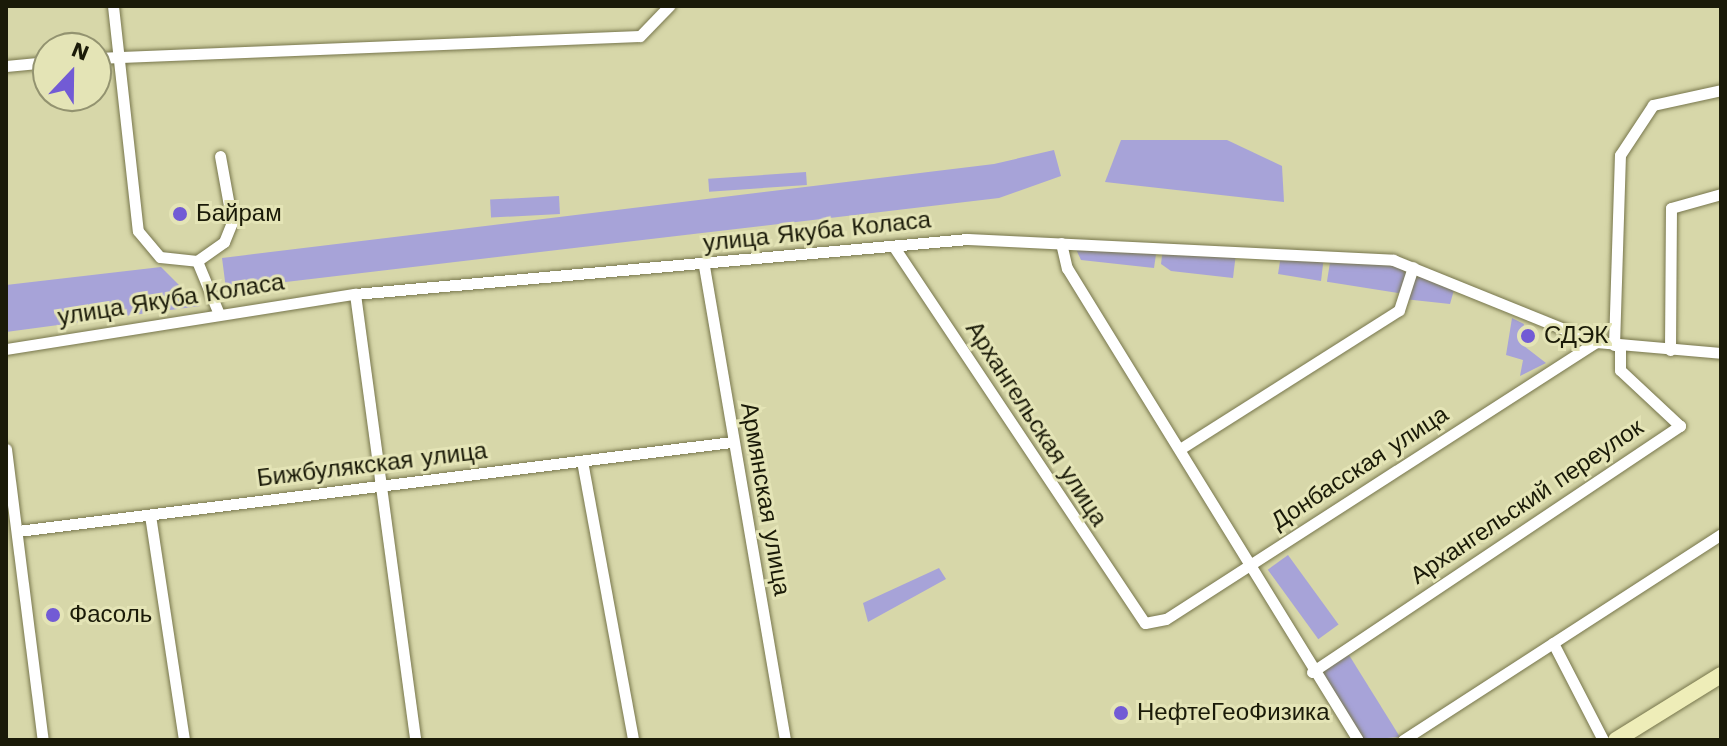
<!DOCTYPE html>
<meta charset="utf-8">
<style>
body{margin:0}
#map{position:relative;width:1727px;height:746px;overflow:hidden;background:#d7d7a9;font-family:"Work Sans",sans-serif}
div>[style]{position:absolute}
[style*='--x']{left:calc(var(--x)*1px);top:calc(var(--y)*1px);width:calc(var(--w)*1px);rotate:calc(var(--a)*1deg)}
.green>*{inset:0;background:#a7a3d8;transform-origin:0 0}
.roads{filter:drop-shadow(0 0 2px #77764c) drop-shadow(0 0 2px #77764c)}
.street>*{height:11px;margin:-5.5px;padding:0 5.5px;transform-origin:5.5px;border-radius:5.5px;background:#fff}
.secondary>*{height:16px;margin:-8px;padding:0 8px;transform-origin:8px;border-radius:8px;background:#eeedb8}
.dots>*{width:22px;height:22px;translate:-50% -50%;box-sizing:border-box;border:4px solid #e4e4b6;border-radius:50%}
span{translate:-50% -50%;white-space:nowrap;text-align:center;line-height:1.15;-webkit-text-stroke:6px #e4e4b6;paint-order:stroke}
.poi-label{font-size:24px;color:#1a1a08}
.left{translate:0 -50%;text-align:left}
.street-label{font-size:24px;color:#1a1a08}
.frame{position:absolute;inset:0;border:8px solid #1a1a08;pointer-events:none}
.north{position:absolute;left:32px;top:32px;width:80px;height:80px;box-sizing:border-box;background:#e4e4b6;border:2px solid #939370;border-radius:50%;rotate:22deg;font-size:22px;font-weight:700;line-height:32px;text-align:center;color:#1a1a08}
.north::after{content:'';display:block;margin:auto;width:28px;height:36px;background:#725bd5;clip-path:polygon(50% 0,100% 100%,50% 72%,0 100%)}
</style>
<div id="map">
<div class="green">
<div style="clip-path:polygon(1121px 140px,1227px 140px,1282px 166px,1284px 202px,1105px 182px)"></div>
<div style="clip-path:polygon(1054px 150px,1061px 176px,999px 198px,226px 289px,222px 258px,994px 164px)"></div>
<div style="left:806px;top:172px;width:13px;height:98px;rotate:86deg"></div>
<div style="left:559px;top:196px;width:18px;height:69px;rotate:87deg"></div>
<div style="clip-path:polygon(1074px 245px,1157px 248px,1154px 268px,1081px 260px)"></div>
<div style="clip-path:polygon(1163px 248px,1236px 253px,1233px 278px,1171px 271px,1161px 264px)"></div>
<div style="clip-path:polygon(1281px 255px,1324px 256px,1321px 281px,1278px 274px)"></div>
<div style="left:1331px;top:256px;width:80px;height:26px;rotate:9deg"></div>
<div style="clip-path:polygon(161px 267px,200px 306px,6px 332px,6px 285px)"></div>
<div style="clip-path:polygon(1413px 270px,1456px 283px,1450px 304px,1404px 299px)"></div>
<div style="clip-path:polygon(1512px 318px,1524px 324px,1520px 343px,1546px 363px,1520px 376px,1523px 360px,1506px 355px)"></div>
<div style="left:1288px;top:555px;width:86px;height:25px;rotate:54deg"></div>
<div style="clip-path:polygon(939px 568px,946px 579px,868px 622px,863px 603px)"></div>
<div style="clip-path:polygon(1349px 655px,1400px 737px,1362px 740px,1316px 674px)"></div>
</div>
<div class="roads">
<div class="street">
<div style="--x:113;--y:6;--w:226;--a:83.7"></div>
<div style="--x:138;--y:231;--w:34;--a:50"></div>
<div style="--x:160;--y:257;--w:37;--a:6"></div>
<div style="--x:197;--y:261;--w:57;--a:67.5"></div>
<div style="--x:96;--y:58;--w:544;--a:-2.32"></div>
<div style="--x:640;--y:36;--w:42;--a:-46"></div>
<div style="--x:6;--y:66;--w:42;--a:-5.4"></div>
<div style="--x:1061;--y:243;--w:26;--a:77"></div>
<div style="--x:1067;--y:268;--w:554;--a:58.35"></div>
<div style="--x:894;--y:247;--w:452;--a:56.3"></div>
<div style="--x:1145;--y:623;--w:21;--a:-11"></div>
<div style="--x:1166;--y:619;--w:511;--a:-32.79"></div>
<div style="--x:197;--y:261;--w:33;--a:-35"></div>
<div style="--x:224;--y:242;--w:22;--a:-68"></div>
<div style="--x:232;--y:222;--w:67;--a:-100.3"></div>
<div style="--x:704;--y:266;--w:481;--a:80.3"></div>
<div style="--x:355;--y:294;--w:450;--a:82.3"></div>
<div style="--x:1614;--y:345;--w:190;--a:-88.2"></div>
<div style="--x:1620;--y:155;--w:60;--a:-56.6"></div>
<div style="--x:1653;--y:105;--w:70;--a:-12.4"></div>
<div style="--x:6;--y:349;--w:353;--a:-9"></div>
<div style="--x:355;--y:294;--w:615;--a:-5.13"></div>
<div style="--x:968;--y:239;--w:426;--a:2.8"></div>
<div style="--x:1393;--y:260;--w:219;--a:22"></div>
<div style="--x:1596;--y:342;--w:125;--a:5"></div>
<div style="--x:1670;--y:350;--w:142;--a:-89.6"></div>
<div style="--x:1671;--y:208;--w:52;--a:-15.6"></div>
<div style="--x:6;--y:449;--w:293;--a:82.8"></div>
<div style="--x:1180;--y:449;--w:259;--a:-32.4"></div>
<div style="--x:1399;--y:310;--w:45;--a:-72"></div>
<div style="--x:582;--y:461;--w:284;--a:79.6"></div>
<div style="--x:150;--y:515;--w:228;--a:81.4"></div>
<div style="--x:18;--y:531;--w:720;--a:-7.11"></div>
<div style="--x:1553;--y:643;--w:109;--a:62.7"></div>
<div style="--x:1312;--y:672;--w:443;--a:-33.8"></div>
<div style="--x:1680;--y:426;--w:82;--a:-137"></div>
<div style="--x:1620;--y:370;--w:23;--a:-90"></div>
<div style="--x:1403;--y:740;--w:379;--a:-32.9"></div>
</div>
<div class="secondary">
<div style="--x:1616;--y:740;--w:123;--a:-31.8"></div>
</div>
</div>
<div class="dots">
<div style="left:180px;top:214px;background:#725bd5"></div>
<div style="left:1528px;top:336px;background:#725bd5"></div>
<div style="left:53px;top:615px;background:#725bd5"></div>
<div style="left:1121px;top:713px;background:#725bd5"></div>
</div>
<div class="poi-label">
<span class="left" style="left:196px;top:214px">Байрам</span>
<span class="left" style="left:1544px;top:336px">СДЭК</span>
<span class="left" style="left:69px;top:615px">Фасоль</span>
<span class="left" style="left:1137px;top:713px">НефтеГеоФизика</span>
</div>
<div class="street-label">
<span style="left:817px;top:232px;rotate:-6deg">улица Якуба Коласа</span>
<span style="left:171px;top:300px;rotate:-9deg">улица Якуба Коласа</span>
<span style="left:1036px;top:424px;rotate:57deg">Архангельская улица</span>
<span style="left:372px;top:465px;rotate:-7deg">Бижбулякская улица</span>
<span style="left:1360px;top:468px;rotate:-33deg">Донбасская улица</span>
<span style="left:765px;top:499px;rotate:80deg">Армянская улица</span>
<span style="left:1527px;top:502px;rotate:-34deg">Архангельский переулок</span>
</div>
<div class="frame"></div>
<div class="north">N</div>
</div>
